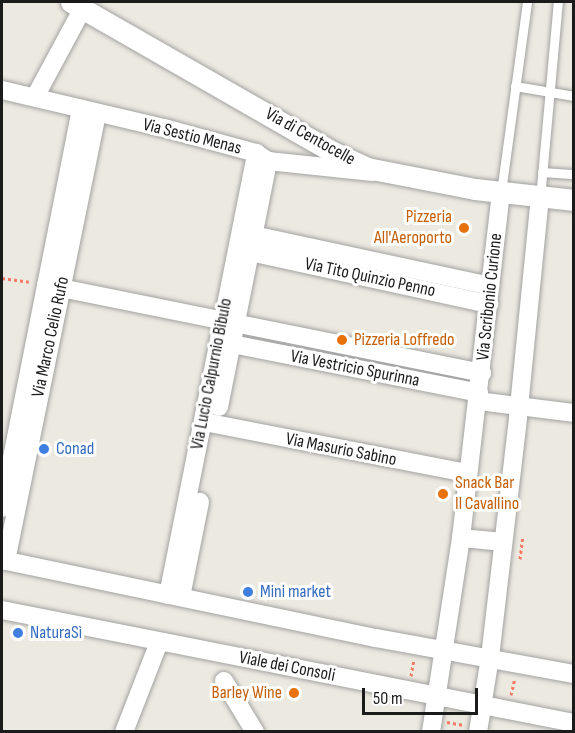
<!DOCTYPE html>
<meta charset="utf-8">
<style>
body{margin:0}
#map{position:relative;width:575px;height:733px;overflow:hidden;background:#ece9e0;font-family:"Sofia Sans Condensed",sans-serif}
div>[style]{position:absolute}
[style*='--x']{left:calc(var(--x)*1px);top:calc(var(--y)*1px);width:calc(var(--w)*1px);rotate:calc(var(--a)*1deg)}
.path>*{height:3px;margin-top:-1.5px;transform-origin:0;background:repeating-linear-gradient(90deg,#f97965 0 3px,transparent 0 6px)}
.roads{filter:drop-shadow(0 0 2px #a2a2a2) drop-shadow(0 0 2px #a2a2a2)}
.service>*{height:9px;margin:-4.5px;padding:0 4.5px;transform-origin:4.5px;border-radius:4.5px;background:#fff}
.minor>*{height:18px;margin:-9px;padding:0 9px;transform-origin:9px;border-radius:9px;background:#fff}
.tertiary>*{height:21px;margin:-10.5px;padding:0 10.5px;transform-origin:10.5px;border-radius:10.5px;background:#fff}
.dots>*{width:16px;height:16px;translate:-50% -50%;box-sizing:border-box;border:3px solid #fff;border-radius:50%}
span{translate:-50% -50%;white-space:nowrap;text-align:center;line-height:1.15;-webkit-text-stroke:6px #fff;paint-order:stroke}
.street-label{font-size:18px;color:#1b1b1b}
.food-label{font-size:18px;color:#c56008}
.right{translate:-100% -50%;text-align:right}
.left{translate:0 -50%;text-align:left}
.shop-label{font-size:18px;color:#366cbe}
.frame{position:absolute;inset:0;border:3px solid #1b1b1b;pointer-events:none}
.scale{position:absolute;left:362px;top:688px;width:116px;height:27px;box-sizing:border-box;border:3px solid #1b1b1b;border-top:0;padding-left:8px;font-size:18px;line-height:21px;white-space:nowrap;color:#1b1b1b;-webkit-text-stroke:4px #fff;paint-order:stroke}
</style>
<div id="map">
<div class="path">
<div style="--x:2;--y:278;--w:27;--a:8"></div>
<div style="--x:520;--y:559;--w:23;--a:-83"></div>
<div style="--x:411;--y:676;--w:17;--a:-80"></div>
<div style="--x:511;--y:695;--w:17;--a:-77"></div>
<div style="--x:447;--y:722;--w:17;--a:10"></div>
</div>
<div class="roads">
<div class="service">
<div style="--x:515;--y:86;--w:60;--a:9.6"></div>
<div style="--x:542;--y:172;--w:32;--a:4"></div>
<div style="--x:501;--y:192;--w:192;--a:-82.2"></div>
<div style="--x:540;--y:198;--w:197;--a:-84.8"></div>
</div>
<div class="minor">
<div style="--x:2;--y:90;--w:166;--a:13.2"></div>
<div style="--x:164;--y:128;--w:95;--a:15.2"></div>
<div style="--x:256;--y:153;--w:14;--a:34"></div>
<div style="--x:268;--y:161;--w:105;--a:6"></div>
<div style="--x:35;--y:97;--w:101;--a:-61.7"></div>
<div style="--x:253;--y:235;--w:243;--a:12.1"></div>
<div style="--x:250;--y:252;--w:245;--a:12.3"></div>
<div style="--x:46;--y:285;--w:445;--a:11.4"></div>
<div style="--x:232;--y:344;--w:252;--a:11.2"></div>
<div style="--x:478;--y:401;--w:97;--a:7.1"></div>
<div style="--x:219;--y:407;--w:251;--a:-78.7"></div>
<div style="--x:204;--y:422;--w:267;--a:11"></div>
<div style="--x:2;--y:508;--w:407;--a:-78.8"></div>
<div style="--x:461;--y:538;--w:42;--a:5.4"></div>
<div style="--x:2;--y:560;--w:382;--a:11.8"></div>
<div style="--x:376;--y:638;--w:201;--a:10.3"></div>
<div style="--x:6;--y:561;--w:457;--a:-78.5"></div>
<div style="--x:168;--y:595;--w:451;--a:-78.7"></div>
<div style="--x:181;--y:597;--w:97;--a:-78.7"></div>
<div style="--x:2;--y:610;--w:583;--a:11.18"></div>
<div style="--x:224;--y:681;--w:60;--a:58.7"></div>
<div style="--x:124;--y:732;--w:97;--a:-68.7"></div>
<div style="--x:431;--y:732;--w:196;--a:-81.2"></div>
<div style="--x:461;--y:538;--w:348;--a:-83.4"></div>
<div style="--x:478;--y:732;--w:76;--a:-80.9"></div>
<div style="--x:490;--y:657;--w:242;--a:-83.3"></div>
<div style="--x:518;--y:417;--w:220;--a:-84.3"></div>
</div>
<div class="tertiary">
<div style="--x:71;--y:2;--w:302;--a:29.8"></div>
<div style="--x:333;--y:152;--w:38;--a:25"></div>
<div style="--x:367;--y:168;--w:110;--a:11"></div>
<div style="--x:475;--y:189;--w:100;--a:6.3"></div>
</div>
</div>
<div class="dots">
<div style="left:464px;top:228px;background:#e8710a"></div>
<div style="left:342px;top:340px;background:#e8710a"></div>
<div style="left:44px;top:449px;background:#3f7fe0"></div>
<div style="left:443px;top:494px;background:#e8710a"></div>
<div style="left:248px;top:592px;background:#3f7fe0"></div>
<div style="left:18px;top:633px;background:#3f7fe0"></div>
<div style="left:294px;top:693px;background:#e8710a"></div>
</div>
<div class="street-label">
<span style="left:192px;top:137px;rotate:14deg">Via Sestio Menas</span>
<span style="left:310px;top:137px;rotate:29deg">Via di Centocelle</span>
<span style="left:370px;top:278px;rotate:12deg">Via Tito Quinzio Penno</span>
<span style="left:490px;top:297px;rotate:-84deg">Via Scribonio Curione</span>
<span style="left:51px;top:337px;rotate:-78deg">Via Marco Celio Rufo</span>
<span style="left:355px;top:369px;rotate:11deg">Via Vestricio Spurinna</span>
<span style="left:212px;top:374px;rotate:-79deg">Via Lucio Calpurnio Bibulo</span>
<span style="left:341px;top:450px;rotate:11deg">Via Masurio Sabino</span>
<span style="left:287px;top:667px;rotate:11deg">Viale dei Consoli</span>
</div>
<div class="food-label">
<span class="right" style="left:452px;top:228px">Pizzeria<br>All'Aeroporto</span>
<span class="left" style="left:354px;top:340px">Pizzeria Loffredo</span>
<span class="left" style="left:455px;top:494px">Snack Bar<br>Il Cavallino</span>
<span class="right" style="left:282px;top:693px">Barley Wine</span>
</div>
<div class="shop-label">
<span class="left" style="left:56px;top:449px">Conad</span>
<span class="left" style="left:260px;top:592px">Mini market</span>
<span class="left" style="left:30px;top:633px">NaturaSì</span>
</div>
<div class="frame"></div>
<div class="scale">50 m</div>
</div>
